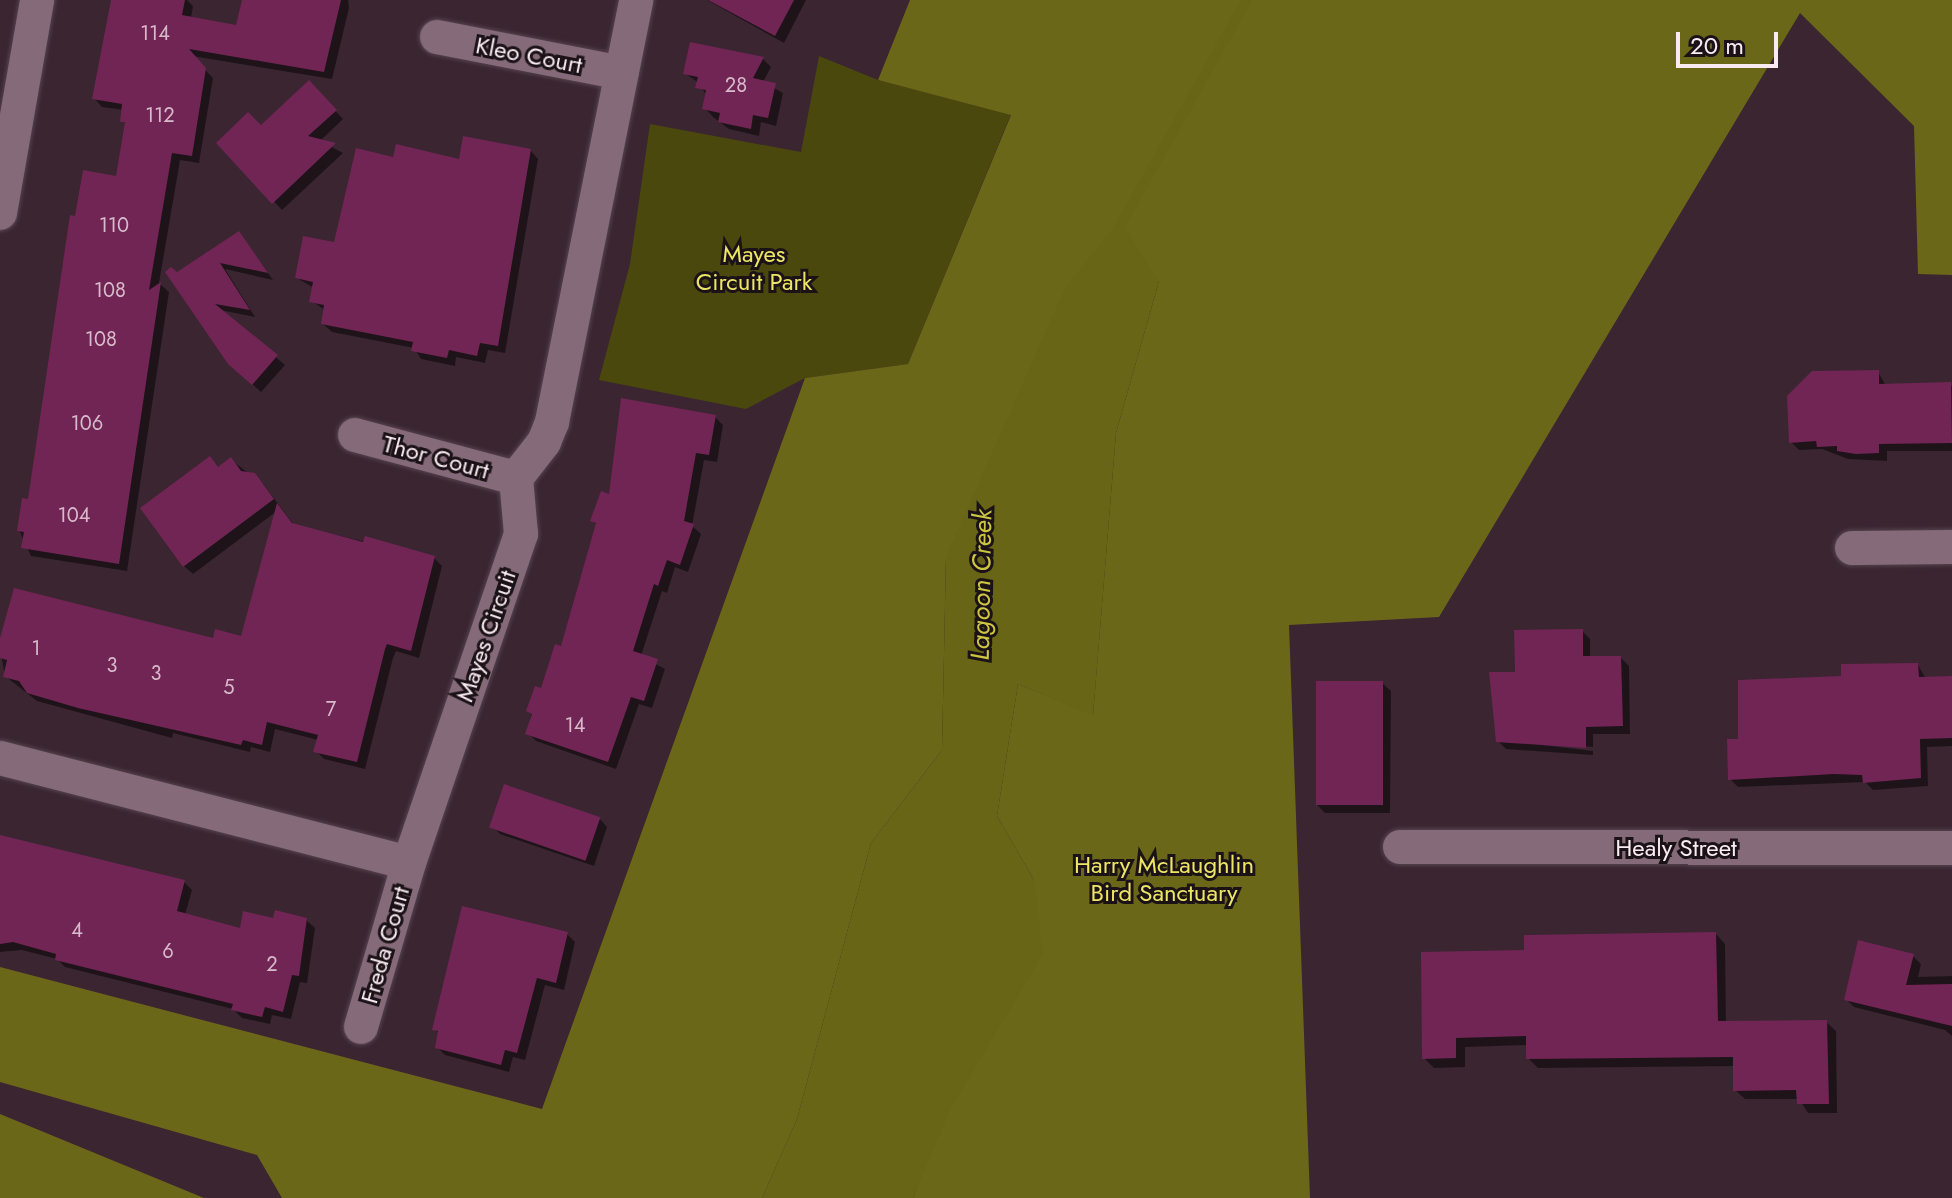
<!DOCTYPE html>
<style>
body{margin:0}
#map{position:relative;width:1952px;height:1198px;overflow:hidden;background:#3a2531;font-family:Jost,sans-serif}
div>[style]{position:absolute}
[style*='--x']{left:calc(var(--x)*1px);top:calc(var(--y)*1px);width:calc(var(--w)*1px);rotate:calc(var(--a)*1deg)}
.green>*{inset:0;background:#4b480e}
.forest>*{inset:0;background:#6b6719}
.water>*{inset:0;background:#696516}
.shadow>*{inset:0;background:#0007}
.stream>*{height:10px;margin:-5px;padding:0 5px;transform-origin:5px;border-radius:5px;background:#696516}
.building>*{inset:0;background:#712554;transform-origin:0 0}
.roads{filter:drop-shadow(0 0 2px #55434d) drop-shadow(0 0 2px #55434d)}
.minor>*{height:34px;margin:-17px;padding:0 17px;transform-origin:17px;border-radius:17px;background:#856b79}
span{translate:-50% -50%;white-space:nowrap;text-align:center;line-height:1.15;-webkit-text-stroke:6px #1b1217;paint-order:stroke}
.number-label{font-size:20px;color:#d8bacb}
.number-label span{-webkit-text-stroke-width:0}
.street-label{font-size:24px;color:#faebf3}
.park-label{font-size:24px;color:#ede665}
.water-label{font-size:26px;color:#cdc640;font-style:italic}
.scale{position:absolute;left:1676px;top:32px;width:102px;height:36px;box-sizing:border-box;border:4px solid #faebf3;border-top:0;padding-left:10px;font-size:24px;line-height:28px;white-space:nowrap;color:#faebf3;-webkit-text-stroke:6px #1b1217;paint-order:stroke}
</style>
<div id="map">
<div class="green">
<div style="clip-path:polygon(819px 56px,878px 80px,1011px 114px,908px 364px,805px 378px,746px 409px,599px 380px,630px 264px,650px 124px,801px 152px)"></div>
</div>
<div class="forest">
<div style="clip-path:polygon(910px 0,1952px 0,1952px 275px,1918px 274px,1914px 126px,1800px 13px,1439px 617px,1289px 625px,1310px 1198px,913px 1198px,1034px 880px,997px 816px,1018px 684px,1093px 715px,1116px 433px,1159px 281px,946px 557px,942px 750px,871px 843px,797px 1119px,762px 1198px,282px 1198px,257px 1155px,0 1082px,0 967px,542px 1109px,805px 378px,908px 364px,1011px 115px,878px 80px)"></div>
<div style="clip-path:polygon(0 1114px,204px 1198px,0 1198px)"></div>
</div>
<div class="water">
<div style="clip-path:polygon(1120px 220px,1159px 281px,1116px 433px,1093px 716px,1018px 684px,997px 816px,1034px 880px,1043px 954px,950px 1110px,913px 1198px,762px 1198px,797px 1119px,871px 843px,942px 750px,946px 557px,1065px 288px)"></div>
</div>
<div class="shadow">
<div style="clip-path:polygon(113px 0,187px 0,193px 6px,191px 18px,238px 27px,244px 0,348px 0,349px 8px,332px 79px,192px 56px,213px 78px,199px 163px,180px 160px,159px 283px,169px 292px,127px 571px,31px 556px,19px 530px,30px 501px,76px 219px,118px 178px,127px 126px,124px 110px,102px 107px,94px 98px)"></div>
<div style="clip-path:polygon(707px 0,806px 0,784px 43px)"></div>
<div style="clip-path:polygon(763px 59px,771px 67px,763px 82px,783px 93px,776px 126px,761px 122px,759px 136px,729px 129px,713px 117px,705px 108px,706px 95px,699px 83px,686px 74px)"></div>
<div style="clip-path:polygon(309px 82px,343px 119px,320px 141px,343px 153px,282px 210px,219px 143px,261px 128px)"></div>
<div style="clip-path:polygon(530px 150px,538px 159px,505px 353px,488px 350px,485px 363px,456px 357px,455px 366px,421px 359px,414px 348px,332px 332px,323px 324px,326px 311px,312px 301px,314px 288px,297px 278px,335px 245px,394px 159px,460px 161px)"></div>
<div style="clip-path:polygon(239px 233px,273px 280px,225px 269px,255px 317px,220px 310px,285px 365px,261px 392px,239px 372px,177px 274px)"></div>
<div style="clip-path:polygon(1878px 372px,1886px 386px,1952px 386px,1952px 451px,1887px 451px,1887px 461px,1848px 459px,1822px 449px,1799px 450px,1791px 442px)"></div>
<div style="clip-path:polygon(715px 417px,723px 425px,717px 462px,704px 460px,692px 526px,701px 534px,688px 572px,675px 567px,667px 593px,662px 591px,641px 656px,665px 669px,652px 708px,639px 704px,616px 769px,536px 741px,528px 733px,536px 688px,543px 691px,562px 648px,597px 525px,592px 520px,610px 497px)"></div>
<div style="clip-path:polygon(231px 460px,263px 484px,294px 525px,434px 558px,442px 566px,419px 658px,396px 651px,393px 658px,365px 769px,324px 759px,316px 751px,318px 740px,275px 729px,270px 752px,251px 747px,250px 752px,173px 733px,172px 738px,37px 701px,5px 676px,0 648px,242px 638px,277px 511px,193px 574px,184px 566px,219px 469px)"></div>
<div style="clip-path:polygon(1582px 631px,1590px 639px,1590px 658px,1621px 658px,1629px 666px,1630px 734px,1593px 734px,1593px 747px,1502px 740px,1593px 751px,1593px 755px,1506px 749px,1498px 741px,1517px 674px)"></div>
<div style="clip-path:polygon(1918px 665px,1926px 679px,1952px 678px,1952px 746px,1927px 747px,1928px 786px,1873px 790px,1865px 782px,1738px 787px,1730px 779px,1740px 741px,1843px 678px)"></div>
<div style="clip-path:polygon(1382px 683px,1391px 691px,1390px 813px,1325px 813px,1317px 805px)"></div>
<div style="clip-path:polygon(599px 818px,607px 827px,594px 866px,500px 834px,492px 826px)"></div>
<div style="clip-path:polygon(0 838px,184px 882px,192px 890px,185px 915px,241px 931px,275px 921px,306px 920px,315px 928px,307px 983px,300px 982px,291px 1019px,272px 1015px,270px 1024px,242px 1018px,233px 1009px,65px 967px,57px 959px,22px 950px,0 952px)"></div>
<div style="clip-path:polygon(567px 934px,575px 942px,564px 990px,545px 985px,525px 1060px,513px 1057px,509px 1072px,445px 1055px,437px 1047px,440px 1034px,434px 1029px)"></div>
<div style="clip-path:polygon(1716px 934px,1725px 944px,1726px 1023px,1826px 1022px,1836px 1031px,1837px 1113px,1808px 1113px,1799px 1099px,1745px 1099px,1735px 1090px,1735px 1066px,1538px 1068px,1528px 1058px,1528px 1045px,1465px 1047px,1465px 1067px,1434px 1068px,1424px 1058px,1526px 952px)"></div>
<div style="clip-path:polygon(1912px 955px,1921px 964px,1918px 977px,1952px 976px,1952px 1036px,1945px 1030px,1854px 1007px,1846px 999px)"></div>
</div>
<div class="stream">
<div style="--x:1116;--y:233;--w:267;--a:-60.7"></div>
</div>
<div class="building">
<div style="clip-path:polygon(111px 0,185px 0,182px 15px,236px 25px,242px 0,341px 0,324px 72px,189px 49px,206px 68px,192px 156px,172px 153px,149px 290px,161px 282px,119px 564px,21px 548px,24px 532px,17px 531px,22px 498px,28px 499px,70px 215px,75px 216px,83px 170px,116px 176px,125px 122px,120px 122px,122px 104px,92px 99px)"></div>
<div style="clip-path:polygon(708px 0,794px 0,775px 36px)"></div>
<div style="clip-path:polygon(690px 42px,764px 57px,753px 78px,776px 83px,768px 118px,753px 115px,751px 129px,718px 122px,720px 113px,702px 109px,706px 90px,695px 88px,698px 77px,683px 74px)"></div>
<div style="clip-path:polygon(309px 80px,337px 110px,308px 136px,336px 143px,272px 204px,216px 143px,248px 112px,261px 125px)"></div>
<div style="clip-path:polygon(463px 136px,531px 149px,498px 346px,480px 343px,477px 356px,449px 350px,447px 358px,411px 351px,413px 342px,321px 324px,324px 305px,309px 302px,313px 282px,295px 278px,303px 236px,334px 242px,356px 148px,393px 157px,396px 144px,459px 159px)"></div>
<div style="clip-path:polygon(239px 231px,268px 273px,220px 263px,250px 310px,215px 304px,278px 355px,252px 385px,228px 364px,165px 272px,171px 267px,177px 272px)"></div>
<div style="clip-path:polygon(1879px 370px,1879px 384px,1951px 382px,1952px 443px,1879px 444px,1879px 453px,1856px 454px,1837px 451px,1837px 446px,1817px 447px,1816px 441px,1789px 443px,1787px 396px,1812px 371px)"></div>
<div style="clip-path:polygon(621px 398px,716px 415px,709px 455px,696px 453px,684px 521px,694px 524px,680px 565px,667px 560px,658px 586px,654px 584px,633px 651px,658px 659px,644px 701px,631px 697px,608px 762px,525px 734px,532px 714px,526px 711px,535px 686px,541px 688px,555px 644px,561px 646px,596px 523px,590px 521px,601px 491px,609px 494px)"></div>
<div style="clip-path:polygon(210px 456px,218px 467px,231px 457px,241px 471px,255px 473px,274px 499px,183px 567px,140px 508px)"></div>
<div style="clip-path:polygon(277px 503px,292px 523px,363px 542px,365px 536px,435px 556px,411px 651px,387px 644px,385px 649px,357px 762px,313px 752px,318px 735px,267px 722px,262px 745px,243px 740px,241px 745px,78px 708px,27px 693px,19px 681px,3px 677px,7px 660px,0 658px,0 638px,14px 588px,213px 638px,215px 629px,241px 636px)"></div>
<div style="clip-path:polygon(1583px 629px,1583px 656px,1621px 656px,1623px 726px,1586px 727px,1586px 748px,1496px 742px,1489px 672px,1515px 672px,1514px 630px)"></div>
<div style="clip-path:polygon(1918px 663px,1919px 677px,1952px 676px,1952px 738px,1920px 739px,1921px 778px,1863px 783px,1862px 775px,1834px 774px,1728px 780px,1727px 739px,1738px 739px,1738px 680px,1841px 676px,1841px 664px)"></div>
<div style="left:1316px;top:681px;width:67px;height:124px"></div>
<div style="left:504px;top:784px;width:102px;height:46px;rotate:19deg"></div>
<div style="clip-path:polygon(0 835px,185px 880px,177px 911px,240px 928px,243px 911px,273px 918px,275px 910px,307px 918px,299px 976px,292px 975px,283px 1012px,265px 1007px,262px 1017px,231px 1010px,233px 1004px,55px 960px,56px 954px,13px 942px,0 944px)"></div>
<div style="clip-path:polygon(462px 906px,568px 932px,556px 983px,537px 978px,517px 1053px,505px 1050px,501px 1065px,435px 1048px,438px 1031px,432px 1030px)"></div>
<div style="clip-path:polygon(1716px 932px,1718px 1021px,1827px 1020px,1829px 1104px,1797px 1104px,1796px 1090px,1733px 1091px,1733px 1057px,1526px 1059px,1526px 1036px,1456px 1038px,1456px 1058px,1422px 1059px,1421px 952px,1524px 950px,1524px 935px)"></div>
<div style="clip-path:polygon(1858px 940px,1914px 954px,1906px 985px,1952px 984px,1952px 1026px,1844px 1000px)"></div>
</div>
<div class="roads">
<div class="minor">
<div style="--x:437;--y:37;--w:188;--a:11"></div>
<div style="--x:0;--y:213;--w:216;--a:-80.1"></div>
<div style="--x:355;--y:435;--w:167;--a:15"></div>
<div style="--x:1852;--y:548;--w:100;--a:-0.6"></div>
<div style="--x:0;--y:758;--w:422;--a:14.4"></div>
<div style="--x:409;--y:863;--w:348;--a:-71.2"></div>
<div style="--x:521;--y:534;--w:56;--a:-95.1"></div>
<div style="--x:516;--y:478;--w:46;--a:-52.1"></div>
<div style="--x:544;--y:442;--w:22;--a:-68"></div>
<div style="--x:552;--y:422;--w:430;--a:-78.7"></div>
<div style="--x:1400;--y:847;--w:552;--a:0.1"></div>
<div style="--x:361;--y:1027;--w:171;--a:-73.7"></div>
</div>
</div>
<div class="number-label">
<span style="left:155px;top:33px">114</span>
<span style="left:736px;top:85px">28</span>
<span style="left:160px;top:115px">112</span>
<span style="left:114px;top:225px">110</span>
<span style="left:110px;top:290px">108</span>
<span style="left:101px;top:339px">108</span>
<span style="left:87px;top:423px">106</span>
<span style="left:74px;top:515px">104</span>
<span style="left:36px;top:648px">1</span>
<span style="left:112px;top:665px">3</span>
<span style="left:156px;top:673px">3</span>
<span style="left:229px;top:687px">5</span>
<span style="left:331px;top:709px">7</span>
<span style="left:575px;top:725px">14</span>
<span style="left:77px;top:930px">4</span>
<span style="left:168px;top:951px">6</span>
<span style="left:272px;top:964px">2</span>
</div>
<div class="street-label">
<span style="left:529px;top:55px;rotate:11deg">Kleo Court</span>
<span style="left:436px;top:457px;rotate:15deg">Thor Court</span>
<span style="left:486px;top:636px;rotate:-71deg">Mayes Circuit</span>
<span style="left:1676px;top:848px">Healy Street</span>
<span style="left:385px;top:945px;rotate:-74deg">Freda Court</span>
</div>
<div class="park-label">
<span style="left:754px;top:268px">Mayes<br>Circuit Park</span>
<span style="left:1164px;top:879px">Harry McLaughlin<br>Bird Sanctuary</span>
</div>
<div class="water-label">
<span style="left:982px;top:585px;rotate:-89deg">Lagoon Creek</span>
</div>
<div class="scale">20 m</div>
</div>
